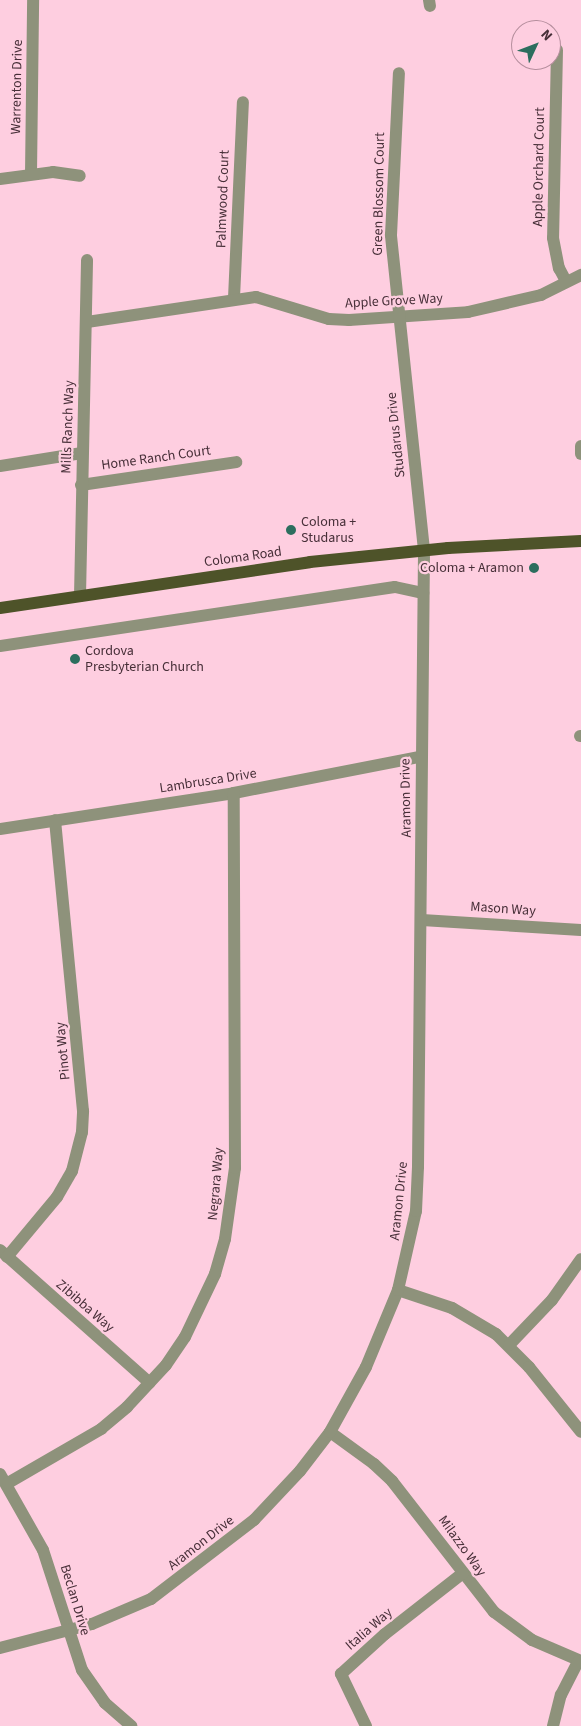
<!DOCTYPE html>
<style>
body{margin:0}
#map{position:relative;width:581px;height:1726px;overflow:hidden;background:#fecee0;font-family:"Source Sans 3",sans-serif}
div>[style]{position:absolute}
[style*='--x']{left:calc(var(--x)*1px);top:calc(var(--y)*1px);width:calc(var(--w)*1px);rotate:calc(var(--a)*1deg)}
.minor>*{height:12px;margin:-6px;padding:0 6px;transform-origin:6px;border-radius:6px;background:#8e927b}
.major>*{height:12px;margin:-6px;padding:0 6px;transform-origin:6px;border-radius:6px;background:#4e5329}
.dots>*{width:14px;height:14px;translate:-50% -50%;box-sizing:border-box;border:2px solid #fecee0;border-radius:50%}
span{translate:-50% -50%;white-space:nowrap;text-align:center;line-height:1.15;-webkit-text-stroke:4.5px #fecee0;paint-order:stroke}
.street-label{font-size:14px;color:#472f38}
.poi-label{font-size:14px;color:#472f38}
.left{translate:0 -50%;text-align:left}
.right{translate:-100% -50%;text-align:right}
.north{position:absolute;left:511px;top:20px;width:50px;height:50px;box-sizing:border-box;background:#fecee0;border:1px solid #b58e9d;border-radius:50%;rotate:47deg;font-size:14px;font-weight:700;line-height:20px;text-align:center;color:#472f38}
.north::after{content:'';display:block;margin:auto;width:18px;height:22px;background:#2c6e5e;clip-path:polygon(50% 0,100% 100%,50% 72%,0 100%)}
</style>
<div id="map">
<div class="minor">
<div style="--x:429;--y:0;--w:6;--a:81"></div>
<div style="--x:557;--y:50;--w:188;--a:91.2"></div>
<div style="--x:553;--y:238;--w:31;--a:79"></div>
<div style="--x:559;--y:268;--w:15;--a:62"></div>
<div style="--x:31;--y:174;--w:174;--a:-89.3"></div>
<div style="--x:0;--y:179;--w:53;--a:-7.5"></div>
<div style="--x:53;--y:172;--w:27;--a:8"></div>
<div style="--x:234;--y:298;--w:196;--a:-87.4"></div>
<div style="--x:87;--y:322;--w:171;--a:-8.4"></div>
<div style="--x:256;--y:297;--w:76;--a:16.8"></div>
<div style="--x:329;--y:319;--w:20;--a:3"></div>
<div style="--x:349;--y:320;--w:119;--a:-3.8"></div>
<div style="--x:468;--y:312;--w:75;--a:-13.1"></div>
<div style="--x:541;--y:295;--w:45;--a:-26.6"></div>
<div style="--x:581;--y:446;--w:8;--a:90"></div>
<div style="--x:0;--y:466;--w:83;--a:-9"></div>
<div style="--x:81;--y:485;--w:157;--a:-8.4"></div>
<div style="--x:80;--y:596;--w:336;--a:-88.8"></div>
<div style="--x:0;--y:646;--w:399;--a:-8.5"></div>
<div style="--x:395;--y:587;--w:29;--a:12"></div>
<div style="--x:580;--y:736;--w:1;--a:0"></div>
<div style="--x:0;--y:829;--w:237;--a:-8.7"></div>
<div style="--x:234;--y:793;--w:189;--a:-11"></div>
<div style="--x:422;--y:920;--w:159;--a:3.6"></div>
<div style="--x:0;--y:1250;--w:200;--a:41.6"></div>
<div style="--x:7;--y:1257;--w:78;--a:-50.2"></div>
<div style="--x:57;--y:1197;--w:30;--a:-60"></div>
<div style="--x:72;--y:1171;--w:40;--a:-75.6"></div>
<div style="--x:82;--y:1132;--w:21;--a:-87"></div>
<div style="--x:83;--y:1111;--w:292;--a:-95.5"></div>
<div style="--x:398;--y:1290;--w:57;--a:18.4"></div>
<div style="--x:452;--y:1308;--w:51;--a:30.6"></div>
<div style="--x:496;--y:1334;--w:47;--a:45"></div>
<div style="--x:529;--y:1367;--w:83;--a:51.3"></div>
<div style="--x:509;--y:1345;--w:62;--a:-46.3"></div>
<div style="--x:552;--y:1300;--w:50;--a:-54.7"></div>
<div style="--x:330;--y:1432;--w:54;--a:36"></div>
<div style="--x:374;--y:1464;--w:25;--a:43"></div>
<div style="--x:392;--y:1481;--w:166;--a:52.1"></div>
<div style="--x:494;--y:1612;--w:47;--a:36.4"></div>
<div style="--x:532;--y:1640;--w:53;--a:23.2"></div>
<div style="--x:0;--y:1474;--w:87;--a:60.5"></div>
<div style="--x:43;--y:1550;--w:126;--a:72"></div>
<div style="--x:82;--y:1670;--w:40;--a:55.1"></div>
<div style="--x:105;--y:1703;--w:35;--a:41"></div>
<div style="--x:8;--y:1483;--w:108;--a:-30.1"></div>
<div style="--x:101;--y:1429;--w:34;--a:-40"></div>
<div style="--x:127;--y:1407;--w:57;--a:-47.1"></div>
<div style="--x:166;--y:1365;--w:34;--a:-56"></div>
<div style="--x:185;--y:1337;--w:70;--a:-64.5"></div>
<div style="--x:215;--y:1274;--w:36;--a:-74"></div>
<div style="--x:225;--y:1239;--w:72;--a:-82"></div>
<div style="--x:235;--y:1168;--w:375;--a:-90.2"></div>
<div style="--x:0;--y:1648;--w:95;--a:-14.6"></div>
<div style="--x:92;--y:1624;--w:64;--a:-23"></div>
<div style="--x:151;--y:1599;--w:130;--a:-37.5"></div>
<div style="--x:254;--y:1520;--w:67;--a:-46.8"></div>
<div style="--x:300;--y:1471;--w:49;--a:-52.4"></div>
<div style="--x:330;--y:1432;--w:74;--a:-61"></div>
<div style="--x:366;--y:1367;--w:83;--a:-67.4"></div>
<div style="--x:398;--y:1290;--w:81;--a:-77.2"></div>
<div style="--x:416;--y:1211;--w:44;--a:-87.4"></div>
<div style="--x:418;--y:1167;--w:617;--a:-89.44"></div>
<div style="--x:424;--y:550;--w:317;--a:-96"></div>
<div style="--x:391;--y:235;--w:162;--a:-87.2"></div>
<div style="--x:366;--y:1726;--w:58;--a:-115.7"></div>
<div style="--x:341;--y:1674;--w:59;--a:-42.3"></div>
<div style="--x:385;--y:1634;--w:99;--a:-38"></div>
<div style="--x:553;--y:1726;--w:32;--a:-76"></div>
<div style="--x:561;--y:1695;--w:38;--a:-63"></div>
</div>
<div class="major">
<div style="--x:0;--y:608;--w:313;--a:-8.4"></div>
<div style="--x:310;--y:562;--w:139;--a:-5.8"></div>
<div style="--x:448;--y:548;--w:133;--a:-3"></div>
</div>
<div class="dots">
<div style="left:291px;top:530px;background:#2c6e5e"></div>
<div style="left:534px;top:568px;background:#2c6e5e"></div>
<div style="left:75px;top:659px;background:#2c6e5e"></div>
</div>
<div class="street-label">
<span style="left:17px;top:87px;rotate:-89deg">Warrenton Drive</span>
<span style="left:539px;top:167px;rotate:-89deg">Apple Orchard Court</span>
<span style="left:379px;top:194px;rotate:-89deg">Green Blossom Court</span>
<span style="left:223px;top:199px;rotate:-88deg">Palmwood Court</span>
<span style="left:394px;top:301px;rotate:-3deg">Apple Grove Way</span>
<span style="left:68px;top:427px;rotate:-88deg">Mills Ranch Way</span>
<span style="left:396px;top:435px;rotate:-96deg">Studarus Drive</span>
<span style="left:156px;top:458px;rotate:-8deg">Home Ranch Court</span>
<span style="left:243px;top:557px;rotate:-8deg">Coloma Road</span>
<span style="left:208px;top:781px;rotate:-9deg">Lambrusca Drive</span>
<span style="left:406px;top:798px;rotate:-91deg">Aramon Drive</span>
<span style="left:503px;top:909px;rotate:4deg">Mason Way</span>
<span style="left:63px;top:1051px;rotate:-95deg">Pinot Way</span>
<span style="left:216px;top:1184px;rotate:-85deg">Negrara Way</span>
<span style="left:399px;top:1201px;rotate:-84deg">Aramon Drive</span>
<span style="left:85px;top:1306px;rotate:41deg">Zibibba Way</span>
<span style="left:201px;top:1543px;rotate:-38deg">Aramon Drive</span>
<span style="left:462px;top:1546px;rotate:54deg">Milazzo Way</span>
<span style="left:75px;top:1600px;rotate:73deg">Beclan Drive</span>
<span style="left:369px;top:1629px;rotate:-41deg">Italia Way</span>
</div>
<div class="poi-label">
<span class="left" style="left:301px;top:530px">Coloma +<br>Studarus</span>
<span class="right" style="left:524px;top:568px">Coloma + Aramon</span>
<span class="left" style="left:85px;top:659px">Cordova<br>Presbyterian Church</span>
</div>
<div class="north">N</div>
</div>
